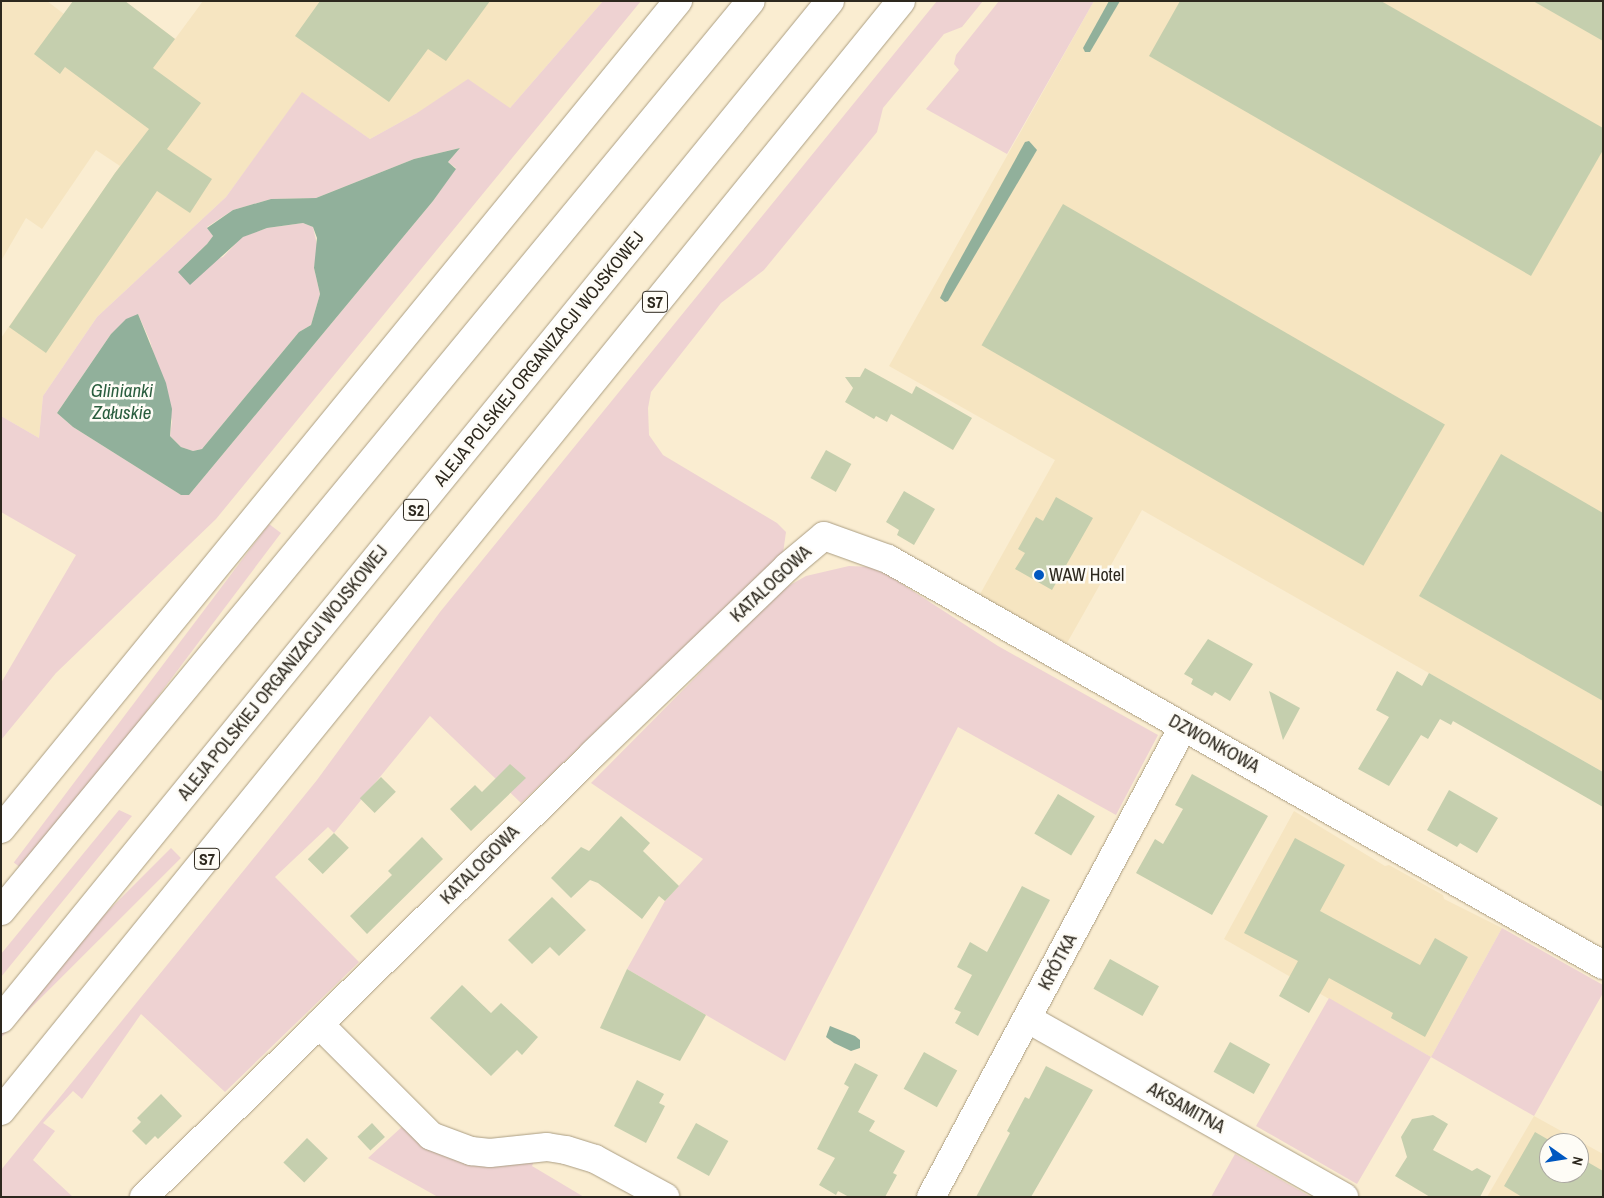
<!DOCTYPE html>
<meta charset="utf-8">
<style>
body{margin:0}
#map{position:relative;width:1604px;height:1198px;overflow:hidden;background:#faedd1;font-family:"Archivo Narrow",sans-serif}
div>[style]{position:absolute}
[style*='--x']{left:calc(var(--x)*1px);top:calc(var(--y)*1px);width:calc(var(--w)*1px);rotate:calc(var(--a)*1deg)}
.built>*{inset:0;background:#f6e5c1}
.green>*{inset:0;background:#eed2d2;transform-origin:0 0}
.water>*{inset:0;background:#91b09b}
.building>*{inset:0;background:#c5cfae;transform-origin:0 0}
.roads{filter:drop-shadow(0 0 1px #ab9e83) drop-shadow(0 0 1px #ab9e83)}
.minor>*{height:28px;margin:-14px;padding:0 14px;transform-origin:14px;border-radius:14px;background:#fff}
.highway>*{height:28px;margin:-14px;padding:0 14px;transform-origin:14px;border-radius:14px;background:#fff}
.dots>*{width:14px;height:14px;translate:-50% -50%;box-sizing:border-box;border:2px solid #fefcf6;border-radius:50%}
span{translate:-50% -50%;white-space:nowrap;text-align:center;line-height:1.15;-webkit-text-stroke:5px #fefcf6;paint-order:stroke}
.shield-label span{padding:1px 4px;background:#fefcf6;border:1px solid;border-radius:4px;-webkit-text-stroke-width:0}
.shield-label{font-size:16px;color:#2d281e;font-weight:700}
.street-label{font-size:18px;color:#2d281e}
.poi-label{font-size:18px;color:#2d281e}
.left{translate:0 -50%;text-align:left}
.water-label{font-size:19px;color:#2b5e3f;font-style:italic}
.frame{position:absolute;inset:0;border:2px solid #2d281e;pointer-events:none}
.north{position:absolute;left:1539px;top:1133px;width:50px;height:50px;box-sizing:border-box;background:#fefcf6;border:1px solid #aaa7a0;border-radius:50%;rotate:103deg;font-size:14px;font-weight:700;line-height:20px;text-align:center;color:#2d281e}
.north::after{content:'';display:block;margin:auto;width:18px;height:22px;background:#0057c0;clip-path:polygon(50% 0,100% 100%,50% 72%,0 100%)}
</style>
<div id="map">
<div class="built">
<div style="clip-path:polygon(1px 1px,47px 1px,64px 14px,125px 1px,175px 39px,203px 1px,603px 1px,510px 108px,417px 113px,370px 139px,302px 93px,226px 197px,97px 317px,43px 396px,39px 438px,1px 416px,1px 338px,120px 166px,96px 150px,42px 229px,26px 218px,1px 261px)"></div>
<div style="clip-path:polygon(1094px 1px,1603px 1px,1603px 772px,1142px 510px,1067px 643px,979px 596px,1055px 460px,889px 366px)"></div>
<div style="clip-path:polygon(1294px 811px,1385px 866px,1389px 865px,1443px 895px,1444px 899px,1502px 928px,1431px 1057px,1224px 939px)"></div>
<div style="clip-path:polygon(evenodd,1534px 1116px,1603px 1154px,1603px 1197px,1487px 1197px,1534px 1116px,1549px 1143px,1579px 1143px,1579px 1173px,1549px 1173px,1549px 1143px)"></div>
</div>
<div class="green">
<div style="clip-path:polygon(evenodd,603px 1px,641px 1px,216px 519px,56px 673px,1px 740px,1px 683px,76px 555px,1px 512px,1px 416px,39px 438px,43px 396px,97px 317px,226px 197px,302px 92px,370px 139px,417px 113px,468px 79px,510px 108px,603px 1px,460px 148px,448px 162px,456px 168px,433px 201px,189px 495px,181px 495px,73px 427px,57px 413px,111px 334px,138px 314px,150px 341px,172px 421px,170px 436px,181px 447px,193px 451px,202px 449px,299px 332px,311px 325px,320px 294px,314px 268px,318px 249px,313px 227px,303px 223px,267px 228px,242px 237px,223px 257px,178px 272px,207px 244px,213px 236px,207px 227px,233px 210px,271px 199px,316px 198px,414px 159px,460px 148px)"></div>
<div style="clip-path:polygon(937px 1px,983px 1px,962px 27px,944px 34px,883px 108px,877px 132px,764px 270px,721px 303px,651px 392px,648px 408px,649px 435px,663px 455px,777px 523px,786px 532px,783px 553px,521px 803px,430px 716px,334px 833px,328px 827px,275px 877px,359px 962px,225px 1092px,141px 1014px,82px 1099px,73px 1091px,43px 1123px,55px 1131px,33px 1160px,73px 1197px,1px 1197px,1px 1170px,5px 1165px,317px 780px,440px 612px)"></div>
<div style="clip-path:polygon(999px 1px,1094px 1px,1007px 154px,926px 109px,959px 70px,954px 64px,956px 55px)"></div>
<div style="left:269px;top:524px;width:15px;height:424px;rotate:37deg"></div>
<div style="clip-path:polygon(849px 566px,871px 567px,891px 577px,998px 646px,1158px 735px,1116px 815px,958px 727px,785px 1061px,627px 969px,665px 901px,703px 859px,591px 783px,783px 589px,806px 576px)"></div>
<div style="clip-path:polygon(119px 810px,132px 816px,1px 977px,1px 954px)"></div>
<div style="left:171px;top:848px;width:14px;height:269px;rotate:45deg"></div>
<div style="clip-path:polygon(1502px 928px,1603px 985px,1603px 993px,1534px 1116px,1431px 1057px,1357px 1184px,1256px 1126px,1329px 998px,1431px 1057px)"></div>
<div style="clip-path:polygon(405px 1124px,535px 1159px,532px 1166px,584px 1197px,438px 1197px,368px 1158px)"></div>
<div style="clip-path:polygon(1235px 1154px,1311px 1197px,1211px 1197px)"></div>
</div>
<div class="water">
<div style="clip-path:polygon(1109px 1px,1120px 1px,1090px 52px,1085px 52px,1083px 48px)"></div>
<div style="clip-path:polygon(1029px 141px,1037px 150px,948px 301px,945px 302px,940px 298px,946px 285px,1025px 142px)"></div>
<div style="clip-path:polygon(460px 148px,448px 162px,456px 169px,433px 201px,189px 495px,181px 495px,73px 427px,57px 413px,111px 334px,126px 319px,138px 314px,166px 383px,172px 409px,170px 436px,181px 447px,193px 451px,202px 449px,299px 332px,311px 325px,320px 294px,314px 268px,317px 238px,313px 227px,303px 223px,267px 228px,243px 237px,190px 285px,178px 272px,207px 244px,213px 236px,207px 228px,233px 210px,271px 199px,316px 198px,414px 159px)"></div>
<div style="clip-path:polygon(830px 1026px,855px 1036px,860px 1040px,860px 1048px,851px 1051px,834px 1043px,826px 1037px)"></div>
</div>
<div class="building">
<div style="clip-path:polygon(73px 1px,125px 1px,175px 39px,153px 68px,201px 103px,167px 149px,212px 179px,190px 213px,157px 191px,46px 353px,9px 327px,115px 173px,149px 129px,65px 67px,60px 74px,34px 54px)"></div>
<div style="clip-path:polygon(320px 1px,490px 1px,446px 61px,428px 49px,389px 102px,295px 36px)"></div>
<div style="clip-path:polygon(1180px 1px,1381px 1px,1603px 128px,1603px 150px,1531px 276px,1149px 56px)"></div>
<div style="clip-path:polygon(1533px 1px,1603px 1px,1603px 41px)"></div>
<div style="left:1063px;top:204px;width:441px;height:163px;rotate:30deg"></div>
<div style="clip-path:polygon(865px 368px,912px 394px,916px 386px,972px 418px,953px 450px,891px 414px,887px 422px,876px 416px,874px 419px,845px 402px,853px 388px,845px 377px,860px 377px)"></div>
<div style="left:826px;top:450px;width:29px;height:32px;rotate:29deg"></div>
<div style="clip-path:polygon(1501px 454px,1603px 513px,1603px 701px,1419px 596px)"></div>
<div style="clip-path:polygon(904px 491px,935px 509px,914px 545px,897px 535px,899px 530px,886px 522px)"></div>
<div style="clip-path:polygon(1056px 497px,1093px 518px,1052px 590px,1015px 569px,1025px 553px,1018px 549px,1036px 517px,1043px 521px)"></div>
<div style="clip-path:polygon(1208px 639px,1253px 664px,1230px 701px,1215px 692px,1212px 696px,1191px 684px,1193px 679px,1184px 674px)"></div>
<div style="clip-path:polygon(1397px 671px,1422px 686px,1429px 673px,1603px 772px,1603px 807px,1453px 721px,1451px 725px,1440px 719px,1428px 739px,1421px 735px,1389px 786px,1358px 769px,1389px 717px,1376px 710px)"></div>
<div style="clip-path:polygon(1269px 691px,1300px 708px,1283px 740px)"></div>
<div style="clip-path:polygon(510px 764px,526px 778px,471px 831px,450px 809px,475px 785px,482px 792px)"></div>
<div style="clip-path:polygon(1192px 774px,1268px 816px,1212px 915px,1136px 873px,1155px 839px,1163px 844px,1183px 809px,1175px 805px)"></div>
<div style="left:381px;top:777px;width:21px;height:30px;rotate:45deg"></div>
<div style="clip-path:polygon(1449px 790px,1498px 818px,1477px 853px,1460px 843px,1457px 847px,1427px 830px)"></div>
<div style="left:1058px;top:794px;width:43px;height:46px;rotate:31deg"></div>
<div style="clip-path:polygon(621px 816px,650px 843px,643px 851px,679px 886px,665px 901px,659px 896px,642px 919px,598px 883px,590px 880px,571px 898px,551px 878px,581px 847px,589px 851px)"></div>
<div style="left:334px;top:833px;width:21px;height:37px;rotate:45deg"></div>
<div style="clip-path:polygon(422px 837px,443px 859px,367px 934px,350px 916px,392px 875px,388px 871px)"></div>
<div style="clip-path:polygon(1295px 838px,1345px 865px,1320px 911px,1420px 965px,1435px 938px,1468px 957px,1425px 1037px,1391px 1018px,1393px 1013px,1329px 978px,1309px 1013px,1279px 996px,1298px 961px,1244px 933px)"></div>
<div style="clip-path:polygon(1022px 886px,1050px 900px,978px 1036px,955px 1023px,961px 1012px,954px 1009px,972px 975px,957px 967px,970px 942px,987px 952px)"></div>
<div style="clip-path:polygon(552px 897px,586px 930px,559px 956px,550px 947px,532px 964px,508px 940px)"></div>
<div style="left:1110px;top:959px;width:56px;height:34px;rotate:29deg"></div>
<div style="clip-path:polygon(627px 969px,706px 1015px,680px 1061px,600px 1028px)"></div>
<div style="clip-path:polygon(462px 985px,491px 1013px,501px 1003px,538px 1037px,522px 1055px,517px 1050px,491px 1076px,430px 1018px)"></div>
<div style="left:1230px;top:1042px;width:46px;height:34px;rotate:29deg"></div>
<div style="left:924px;top:1052px;width:38px;height:42px;rotate:29deg"></div>
<div style="clip-path:polygon(855px 1063px,878px 1075px,858px 1112px,875px 1121px,869px 1131px,905px 1151px,893px 1173px,897px 1175px,885px 1197px,849px 1197px,838px 1191px,836px 1195px,819px 1185px,835px 1158px,817px 1149px,849px 1087px,844px 1084px)"></div>
<div style="clip-path:polygon(1046px 1066px,1093px 1090px,1031px 1197px,976px 1197px,1010px 1133px,1007px 1131px,1025px 1097px,1029px 1099px)"></div>
<div style="clip-path:polygon(637px 1080px,664px 1094px,659px 1103px,665px 1106px,646px 1143px,614px 1126px)"></div>
<div style="clip-path:polygon(161px 1094px,182px 1116px,158px 1139px,155px 1136px,146px 1145px,132px 1131px,141px 1122px,137px 1118px)"></div>
<div style="clip-path:polygon(1433px 1115px,1448px 1124px,1433px 1150px,1472px 1171px,1477px 1168px,1491px 1176px,1480px 1197px,1430px 1197px,1395px 1176px,1407px 1157px,1401px 1137px,1412px 1119px)"></div>
<div style="left:372px;top:1123px;width:19px;height:20px;rotate:47deg"></div>
<div style="left:696px;top:1123px;width:37px;height:40px;rotate:29deg"></div>
<div style="clip-path:polygon(1535px 1132px,1554px 1143px,1549px 1143px,1549px 1173px,1579px 1173px,1579px 1157px,1603px 1171px,1603px 1197px,1522px 1197px,1504px 1186px)"></div>
<div style="left:307px;top:1138px;width:29px;height:34px;rotate:44deg"></div>
</div>
<div class="roads">
<div class="minor">
<div style="--x:1028;--y:1019;--w:363;--a:29.4"></div>
<div style="--x:319;--y:1024;--w:158;--a:45"></div>
<div style="--x:431;--y:1136;--w:43;--a:20.6"></div>
<div style="--x:471;--y:1151;--w:19;--a:6"></div>
<div style="--x:490;--y:1153;--w:57;--a:-6"></div>
<div style="--x:547;--y:1147;--w:19;--a:9"></div>
<div style="--x:566;--y:1150;--w:30;--a:17"></div>
<div style="--x:595;--y:1159;--w:80;--a:28.5"></div>
<div style="--x:144;--y:1197;--w:631;--a:-44.61"></div>
<div style="--x:593;--y:754;--w:269;--a:-43.9"></div>
<div style="--x:787;--y:567;--w:48;--a:-40"></div>
<div style="--x:824;--y:536;--w:68;--a:19.8"></div>
<div style="--x:888;--y:559;--w:822;--a:29.59"></div>
<div style="--x:931;--y:1197;--w:533;--a:-61.8"></div>
</div>
<div class="highway">
<div style="--x:1;--y:829;--w:1070;--a:-50.73"></div>
<div style="--x:1;--y:911;--w:1179;--a:-50.51"></div>
<div style="--x:1;--y:1019;--w:1313;--a:-50.84"></div>
<div style="--x:1;--y:1111;--w:1429;--a:-50.96"></div>
</div>
</div>
<div class="dots">
<div style="left:1039px;top:575px;background:#0057c0"></div>
</div>
<div class="shield-label">
<span style="left:655px;top:302px">S7</span>
<span style="left:416px;top:510px">S2</span>
<span style="left:207px;top:859px">S7</span>
</div>
<div class="street-label">
<span style="left:539px;top:359px;rotate:-51deg">ALEJA POLSKIEJ ORGANIZACJI WOJSKOWEJ</span>
<span style="left:771px;top:584px;rotate:-43deg">KATALOGOWA</span>
<span style="left:283px;top:673px;rotate:-51deg">ALEJA POLSKIEJ ORGANIZACJI WOJSKOWEJ</span>
<span style="left:1214px;top:744px;rotate:29deg">DZWONKOWA</span>
<span style="left:480px;top:865px;rotate:-45deg">KATALOGOWA</span>
<span style="left:1058px;top:962px;rotate:-62deg">KRÓTKA</span>
<span style="left:1186px;top:1108px;rotate:29deg">AKSAMITNA</span>
</div>
<div class="poi-label">
<span class="left" style="left:1049px;top:575px">WAW Hotel</span>
</div>
<div class="water-label">
<span style="left:122px;top:402px">Glinianki<br>Załuskie</span>
</div>
<div class="frame"></div>
<div class="north">N</div>
</div>
